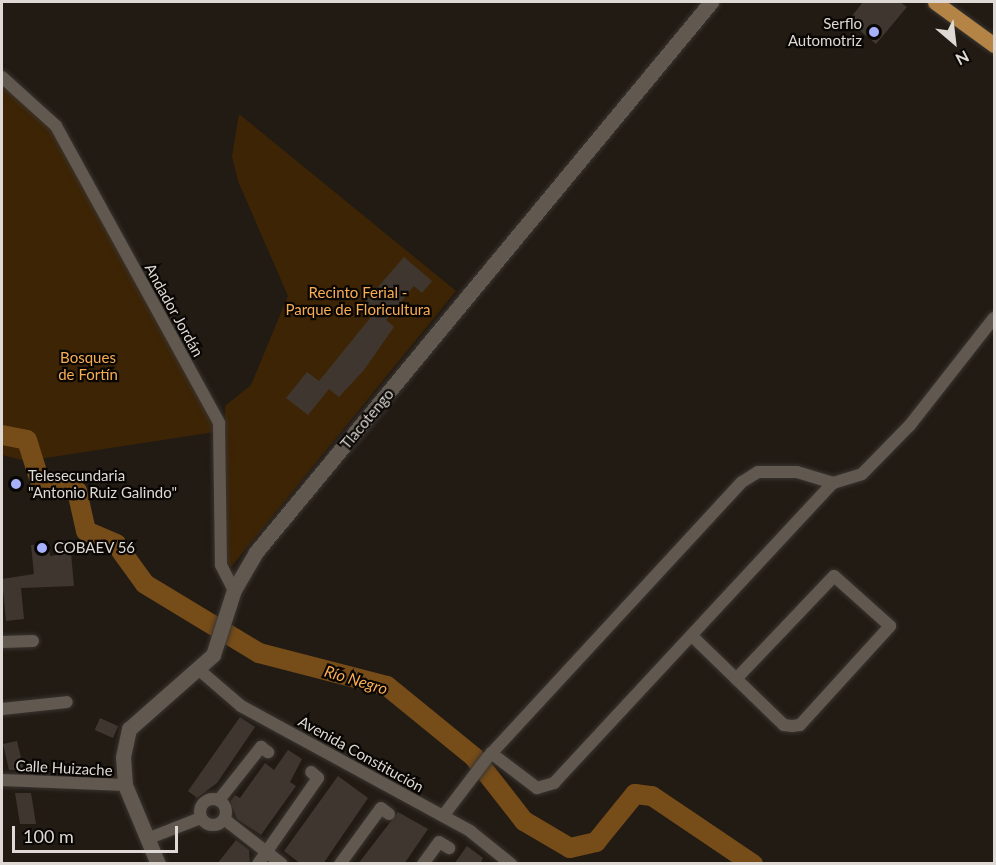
<!DOCTYPE html>
<meta charset="utf-8">
<style>
body{margin:0}
#map{position:relative;width:996px;height:865px;overflow:hidden;background:#221b14;font-family:Lato,sans-serif}
div>[style]{position:absolute}
[style*='--x']{left:calc(var(--x)*1px);top:calc(var(--y)*1px);width:calc(var(--w)*1px);rotate:calc(var(--a)*1deg)}
.green>*{inset:0;background:#3c2405}
.river>*{height:20px;margin:-10px;padding:0 10px;transform-origin:10px;border-radius:10px;background:#764c18}
.building>*{inset:0;background:#3f372f;transform-origin:0 0}
.roads{filter:drop-shadow(0 0 2px #393430) drop-shadow(0 0 2px #393430)}
.minor>*{height:12px;margin:-6px;padding:0 6px;transform-origin:6px;border-radius:6px;background:#615950}
.minor>.ring{margin:-6px;padding:0;box-sizing:content-box;background:none;border:12px solid #615950;border-radius:50%}
.tertiary>*{height:15px;margin:-7.5px;padding:0 7.5px;transform-origin:7.5px;border-radius:7.5px;background:#615950}
.primary>*{height:15px;margin:-7.5px;padding:0 7.5px;transform-origin:7.5px;border-radius:7.5px;background:#b48346}
.dots>*{width:16px;height:16px;translate:-50% -50%;box-sizing:border-box;border:3px solid #090604;border-radius:50%}
span{translate:-50% -50%;white-space:nowrap;text-align:center;line-height:1.15;-webkit-text-stroke:4.5px #090604;paint-order:stroke}
.poi-label{font-size:15px;color:#ded9d4}
.right{translate:-100% -50%;text-align:right}
.left{translate:0 -50%;text-align:left}
.park-label{font-size:15px;color:#f9ad53}
.street-label{font-size:15px;color:#ded9d4}
.water-label{font-size:16px;color:#fbae54;font-style:italic}
.frame{position:absolute;inset:0;border:3px solid #ded9d4;pointer-events:none}
.north{position:absolute;left:924px;top:12px;width:60px;height:60px;-webkit-text-stroke:4px #090604;paint-order:stroke;rotate:152deg;font-size:16px;font-weight:700;line-height:24px;text-align:center;color:#ded9d4}
.north::after{content:'';display:block;margin:auto;width:21px;height:27px;background:#ded9d4;clip-path:polygon(50% 0,100% 100%,50% 72%,0 100%)}
.scale{position:absolute;left:12px;top:826px;width:166px;height:27px;box-sizing:border-box;border:3px solid #ded9d4;border-top:0;padding-left:8px;font-size:18px;line-height:21px;white-space:nowrap;color:#ded9d4;-webkit-text-stroke:4px #090604;paint-order:stroke}
</style>
<div id="map">
<div class="green">
<div style="clip-path:polygon(2px 81px,56px 126px,221px 431px,26px 461px,2px 455px)"></div>
<div style="clip-path:polygon(239px 114px,456px 291px,232px 566px,226px 564px,225px 406px,251px 385px,288px 296px,238px 181px,232px 156px)"></div>
</div>
<div class="river">
<div style="--x:2;--y:435;--w:25;--a:11"></div>
<div style="--x:27;--y:440;--w:50;--a:72.6"></div>
<div style="--x:42;--y:488;--w:35;--a:5"></div>
<div style="--x:77;--y:491;--w:41;--a:77.3"></div>
<div style="--x:86;--y:531;--w:33;--a:23"></div>
<div style="--x:116;--y:544;--w:49;--a:54.1"></div>
<div style="--x:145;--y:584;--w:133;--a:31.2"></div>
<div style="--x:259;--y:653;--w:132;--a:14.5"></div>
<div style="--x:387;--y:686;--w:112;--a:39.2"></div>
<div style="--x:474;--y:757;--w:81;--a:52"></div>
<div style="--x:524;--y:821;--w:53;--a:30.4"></div>
<div style="--x:570;--y:848;--w:27;--a:-13"></div>
<div style="--x:596;--y:842;--w:62;--a:-50.9"></div>
<div style="--x:635;--y:794;--w:17;--a:7"></div>
<div style="--x:652;--y:796;--w:122;--a:34"></div>
</div>
<div class="building">
<div style="clip-path:polygon(863px 2px,900px 2px,907px 7px,876px 44px,848px 21px)"></div>
<div style="clip-path:polygon(404px 257px,432px 281px,422px 293px,414px 286px,386px 320px,394px 327px,364px 370px,339px 397px,329px 389px,308px 415px,286px 398px,307px 372px,319px 381px,375px 312px,364px 303px)"></div>
<div style="clip-path:polygon(49px 543px,50px 556px,71px 553px,74px 586px,21px 588px,24px 619px,6px 621px,2px 579px,34px 574px,31px 545px)"></div>
<div style="clip-path:polygon(240px 717px,255px 727px,217px 783px,197px 798px,188px 791px)"></div>
<div style="left:100px;top:718px;width:20px;height:13px;rotate:24deg"></div>
<div style="clip-path:polygon(17px 741px,24px 770px,9px 770px,3px 744px)"></div>
<div style="clip-path:polygon(288px 750px,302px 759px,290px 782px,296px 786px,261px 835px,237px 819px,230px 802px,235px 795px,240px 798px,265px 763px,274px 770px)"></div>
<div style="clip-path:polygon(338px 776px,368px 798px,323px 864px,301px 864px,284px 851px)"></div>
<div style="clip-path:polygon(15px 793px,31px 793px,36px 824px,20px 824px)"></div>
<div style="clip-path:polygon(398px 812px,428px 829px,404px 864px,358px 864px)"></div>
<div style="clip-path:polygon(236px 840px,249px 850px,250px 864px,217px 864px)"></div>
<div style="clip-path:polygon(467px 846px,483px 858px,480px 864px,454px 864px)"></div>
</div>
<div class="roads">
<div class="minor">
<div style="--x:2;--y:77;--w:73;--a:42.2"></div>
<div style="--x:56;--y:126;--w:339;--a:61.2"></div>
<div style="--x:219;--y:423;--w:142;--a:89.2"></div>
<div style="--x:221;--y:565;--w:28;--a:63"></div>
<div style="--x:692;--y:636;--w:128;--a:44.1"></div>
<div style="--x:784;--y:725;--w:8;--a:7"></div>
<div style="--x:792;--y:726;--w:8;--a:-7"></div>
<div style="--x:800;--y:725;--w:134;--a:-47.7"></div>
<div style="--x:890;--y:626;--w:75;--a:-138.2"></div>
<div style="--x:834;--y:576;--w:142;--a:133.6"></div>
<div style="--x:2;--y:642;--w:31;--a:-2"></div>
<div style="--x:198;--y:669;--w:57;--a:40.7"></div>
<div style="--x:241;--y:706;--w:261;--a:28.6"></div>
<div style="--x:470;--y:831;--w:53;--a:38.8"></div>
<div style="--x:2;--y:709;--w:65;--a:-6.1"></div>
<div style="--x:491;--y:753;--w:58;--a:37.3"></div>
<div style="--x:537;--y:788;--w:18;--a:-16"></div>
<div style="--x:554;--y:783;--w:410;--a:-47.1"></div>
<div style="--x:833;--y:483;--w:30;--a:-17"></div>
<div style="--x:862;--y:474;--w:69;--a:-45.6"></div>
<div style="--x:910;--y:425;--w:136;--a:-51.9"></div>
<div style="--x:2;--y:780;--w:123;--a:2.3"></div>
<div class="ring" style="left:200px;top:799px;width:14px;height:14px"></div>
<div style="--x:219;--y:800;--w:68;--a:-51.6"></div>
<div style="--x:261;--y:747;--w:9;--a:36"></div>
<div style="--x:443;--y:816;--w:74;--a:-52.7"></div>
<div style="--x:488;--y:757;--w:374;--a:-47.3"></div>
<div style="--x:742;--y:482;--w:19;--a:-32"></div>
<div style="--x:758;--y:472;--w:39;--a:0"></div>
<div style="--x:797;--y:472;--w:38;--a:17"></div>
<div style="--x:224;--y:819;--w:73;--a:37.8"></div>
<div style="--x:147;--y:839;--w:58;--a:-21.3"></div>
<div style="--x:258;--y:864;--w:105;--a:-55.1"></div>
<div style="--x:318;--y:778;--w:9;--a:-139"></div>
<div style="--x:340;--y:864;--w:69;--a:-53.8"></div>
<div style="--x:381;--y:808;--w:10;--a:37"></div>
<div style="--x:423;--y:864;--w:27;--a:-54"></div>
<div style="--x:439;--y:842;--w:12;--a:31"></div>
</div>
<div class="tertiary">
<div style="--x:158;--y:864;--w:86;--a:-112.7"></div>
<div style="--x:125;--y:785;--w:28;--a:-94"></div>
<div style="--x:123;--y:757;--w:29;--a:-78"></div>
<div style="--x:129;--y:729;--w:112;--a:-41.4"></div>
<div style="--x:213;--y:655;--w:68;--a:-72.1"></div>
<div style="--x:234;--y:590;--w:44;--a:-59.9"></div>
<div style="--x:256;--y:552;--w:714;--a:-50.4"></div>
</div>
<div class="primary">
<div style="--x:935;--y:2;--w:73;--a:36.1"></div>
</div>
</div>
<div class="dots">
<div style="left:874px;top:32px;background:#a7b1fc"></div>
<div style="left:16px;top:484px;background:#a7b1fc"></div>
<div style="left:42px;top:548px;background:#a7b1fc"></div>
</div>
<div class="poi-label">
<span class="right" style="left:862px;top:32px">Serflo<br>Automotriz</span>
<span class="left" style="left:28px;top:484px">Telesecundaria<br>"Antonio Ruiz Galindo"</span>
<span class="left" style="left:54px;top:548px">COBAEV 56</span>
</div>
<div class="park-label">
<span style="left:358px;top:301px">Recinto Ferial -<br>Parque de Floricultura</span>
<span style="left:88px;top:366px">Bosques<br>de Fortín</span>
</div>
<div class="street-label">
<span style="left:174px;top:310px;rotate:61deg">Andador Jordán</span>
<span style="left:367px;top:419px;rotate:-50deg">Tlacotengo</span>
<span style="left:361px;top:754px;rotate:29deg">Avenida Constitución</span>
<span style="left:64px;top:768px;rotate:3deg">Calle Huizache</span>
</div>
<div class="water-label">
<span style="left:356px;top:680px;rotate:17deg">Río Negro</span>
</div>
<div class="frame"></div>
<div class="north">N</div>
<div class="scale">100 m</div>
</div>
